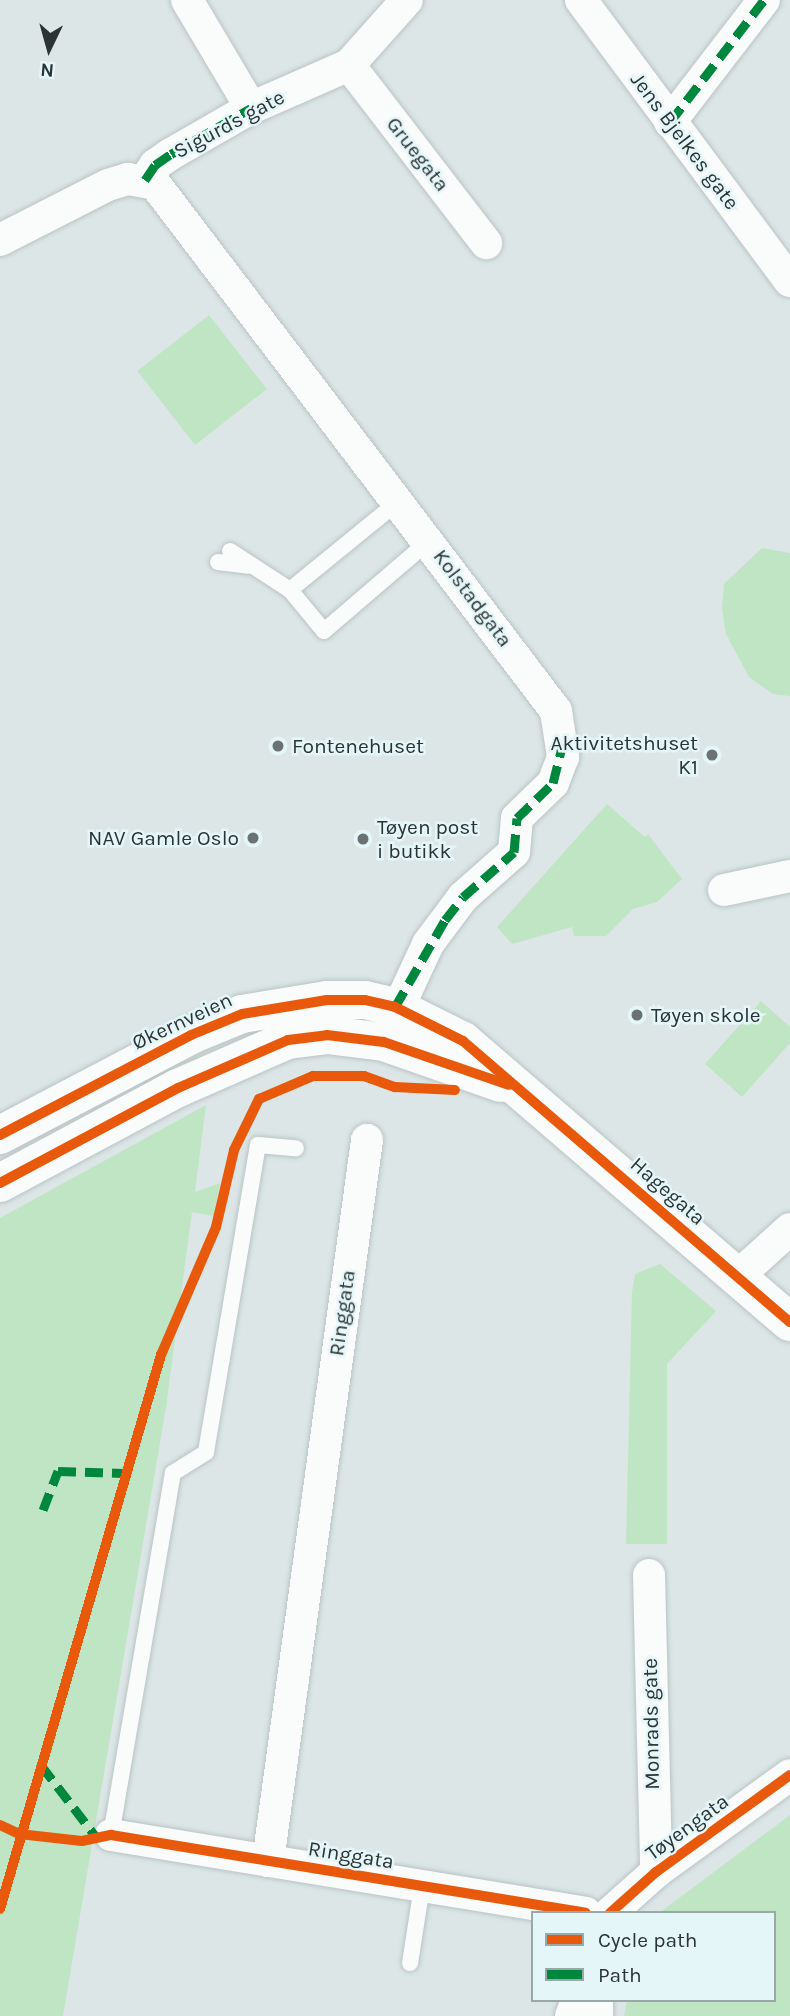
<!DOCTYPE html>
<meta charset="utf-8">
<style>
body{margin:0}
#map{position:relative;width:790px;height:2016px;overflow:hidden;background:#dce6e6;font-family:Karla,sans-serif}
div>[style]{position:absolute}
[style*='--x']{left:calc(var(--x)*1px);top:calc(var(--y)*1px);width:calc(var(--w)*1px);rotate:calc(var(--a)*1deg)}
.green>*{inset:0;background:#c0e5c5;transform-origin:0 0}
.roads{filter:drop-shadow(0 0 2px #bbc3c4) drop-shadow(0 0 2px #bbc3c4)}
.lane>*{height:16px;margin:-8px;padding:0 8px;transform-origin:8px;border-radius:8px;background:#fafbfb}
.street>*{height:32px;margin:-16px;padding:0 16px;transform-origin:16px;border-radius:16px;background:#fafbfb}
.secondary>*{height:38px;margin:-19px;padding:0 19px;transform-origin:19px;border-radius:19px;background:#fafbfb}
.quiet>*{height:9px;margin-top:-4.5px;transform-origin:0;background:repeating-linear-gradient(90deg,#00873e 0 18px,transparent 0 27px)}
.cycleway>*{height:10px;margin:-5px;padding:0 5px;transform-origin:5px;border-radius:5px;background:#e8590c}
.dots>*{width:19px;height:19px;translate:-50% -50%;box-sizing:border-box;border:4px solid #e5f6f9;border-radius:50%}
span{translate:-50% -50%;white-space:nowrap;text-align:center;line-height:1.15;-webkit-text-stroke:5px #e5f6f9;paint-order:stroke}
.street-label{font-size:21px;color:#2c3334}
.poi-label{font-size:21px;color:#2c3334}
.right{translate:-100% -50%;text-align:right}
.left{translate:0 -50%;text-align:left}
.legend{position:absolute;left:531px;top:1911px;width:245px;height:91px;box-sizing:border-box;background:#e5f6f9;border:2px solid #9ba8aa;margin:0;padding:9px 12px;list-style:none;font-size:21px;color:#2c3334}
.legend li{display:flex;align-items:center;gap:14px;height:35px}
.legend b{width:35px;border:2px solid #9ba8aa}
.north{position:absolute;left:14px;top:14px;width:70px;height:70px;-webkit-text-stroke:5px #e5f6f9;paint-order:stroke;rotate:185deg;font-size:19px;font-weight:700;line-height:28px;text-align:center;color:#2c3334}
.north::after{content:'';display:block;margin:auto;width:24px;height:32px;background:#2c3334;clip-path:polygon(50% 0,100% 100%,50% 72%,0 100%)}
</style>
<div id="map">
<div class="green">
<div style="left:209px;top:315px;width:94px;height:91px;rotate:52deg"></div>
<div style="clip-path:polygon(762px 548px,790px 553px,790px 696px,773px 694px,749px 677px,726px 634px,722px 608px,724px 584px)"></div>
<div style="clip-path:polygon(607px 804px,645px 837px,648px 834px,682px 879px,657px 902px,633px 909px,606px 936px,574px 936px,572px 927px,512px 944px,497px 927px)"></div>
<div style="clip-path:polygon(761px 1001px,790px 1027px,790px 1043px,742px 1097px,705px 1064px)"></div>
<div style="clip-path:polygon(206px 1105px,195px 1192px,220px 1183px,214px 1216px,192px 1212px,166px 1407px,63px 2016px,0 2016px,0 1218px)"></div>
<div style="clip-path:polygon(660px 1264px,716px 1311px,667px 1364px,667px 1544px,626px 1544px,632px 1292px,635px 1274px)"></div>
<div style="clip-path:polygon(790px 1815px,790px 2016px,624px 2016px,627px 2000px,774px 2000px,774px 1913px,659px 1913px)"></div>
</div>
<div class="roads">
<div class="lane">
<div style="--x:399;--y:501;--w:141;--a:140.8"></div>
<div style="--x:290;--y:590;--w:53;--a:50.3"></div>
<div style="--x:324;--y:631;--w:138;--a:-40.6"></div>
<div style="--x:230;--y:551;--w:72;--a:33"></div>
<div style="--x:218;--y:562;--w:31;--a:7"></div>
<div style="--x:111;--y:1835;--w:367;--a:-80.3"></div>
<div style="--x:173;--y:1473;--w:39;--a:-32"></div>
<div style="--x:206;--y:1452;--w:311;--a:-80.4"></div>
<div style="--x:258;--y:1145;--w:38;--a:5"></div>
<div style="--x:410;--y:1963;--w:78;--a:-81.1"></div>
</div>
<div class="street">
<div style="--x:187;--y:0;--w:126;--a:59.3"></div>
<div style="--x:581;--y:0;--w:350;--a:53.4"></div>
<div style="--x:349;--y:65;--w:225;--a:52.4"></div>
<div style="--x:670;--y:122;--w:154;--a:-52.4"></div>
<div style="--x:145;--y:180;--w:18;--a:-56"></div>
<div style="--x:155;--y:165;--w:19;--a:-35"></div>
<div style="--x:171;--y:154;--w:92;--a:-29.9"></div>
<div style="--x:251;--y:108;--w:107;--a:-23.7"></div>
<div style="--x:349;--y:65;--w:87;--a:-48.3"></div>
<div style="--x:0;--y:240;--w:121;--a:-27"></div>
<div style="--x:108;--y:185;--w:21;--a:-17"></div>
<div style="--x:128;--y:179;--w:27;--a:10"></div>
<div style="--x:155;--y:184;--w:662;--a:52.73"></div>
<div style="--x:556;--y:711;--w:47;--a:81.3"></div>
<div style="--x:563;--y:757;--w:28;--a:111"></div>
<div style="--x:553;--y:783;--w:50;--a:135.8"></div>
<div style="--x:517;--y:818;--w:34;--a:95"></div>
<div style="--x:514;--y:852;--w:68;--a:138.6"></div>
<div style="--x:463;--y:897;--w:59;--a:126.7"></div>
<div style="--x:428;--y:944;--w:95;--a:114.9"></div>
<div style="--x:724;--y:890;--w:67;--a:-12"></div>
<div style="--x:738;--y:1276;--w:70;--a:-42.1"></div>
<div style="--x:649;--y:1575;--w:297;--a:88.6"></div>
<div style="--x:111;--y:1835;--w:481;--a:9.3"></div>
<div style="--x:268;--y:1861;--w:728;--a:-82.18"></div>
<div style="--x:610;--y:1913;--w:62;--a:-41.7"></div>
<div style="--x:656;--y:1872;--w:165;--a:-35.9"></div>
<div style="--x:571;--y:2016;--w:17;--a:-69"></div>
<div style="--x:597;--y:2016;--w:16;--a:-90"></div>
</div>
<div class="secondary">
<div style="--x:0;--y:1135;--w:216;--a:-27.6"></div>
<div style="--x:191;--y:1035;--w:55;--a:-22.4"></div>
<div style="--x:242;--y:1014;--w:86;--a:-9.4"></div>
<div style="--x:327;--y:1000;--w:38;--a:0"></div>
<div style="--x:365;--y:1000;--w:31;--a:13"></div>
<div style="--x:395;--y:1007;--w:76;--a:26.6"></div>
<div style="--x:463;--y:1041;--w:431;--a:40.7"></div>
<div style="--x:0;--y:1183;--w:202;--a:-28.1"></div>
<div style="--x:178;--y:1088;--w:120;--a:-23.6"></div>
<div style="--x:288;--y:1040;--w:39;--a:-7"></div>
<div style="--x:327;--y:1035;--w:57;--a:7"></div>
<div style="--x:384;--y:1042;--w:124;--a:19.3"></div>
</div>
</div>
<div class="quiet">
<div style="--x:670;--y:122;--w:154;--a:-52.4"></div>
<div style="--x:145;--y:180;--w:18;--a:-56"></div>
<div style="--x:155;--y:165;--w:19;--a:-35"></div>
<div style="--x:171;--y:154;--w:92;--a:-29.9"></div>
<div style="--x:395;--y:1007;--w:100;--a:-60.1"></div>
<div style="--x:445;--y:920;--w:29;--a:-52"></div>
<div style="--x:463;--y:897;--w:68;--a:-41.4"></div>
<div style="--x:514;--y:852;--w:34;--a:-85"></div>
<div style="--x:517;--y:818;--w:50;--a:-44.2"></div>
<div style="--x:553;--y:783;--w:41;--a:-76"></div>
<div style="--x:43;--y:1510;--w:42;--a:-69"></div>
<div style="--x:58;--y:1471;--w:67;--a:1.7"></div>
<div style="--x:41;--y:1765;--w:92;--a:52.5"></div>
</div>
<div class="cycleway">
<div style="--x:0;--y:1135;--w:216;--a:-27.6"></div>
<div style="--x:191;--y:1035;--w:55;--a:-22.4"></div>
<div style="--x:242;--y:1014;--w:86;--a:-9.4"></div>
<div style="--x:327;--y:1000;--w:38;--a:0"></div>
<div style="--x:365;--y:1000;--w:31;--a:13"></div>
<div style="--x:395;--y:1007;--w:76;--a:26.6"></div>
<div style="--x:463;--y:1041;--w:431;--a:40.7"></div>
<div style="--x:0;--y:1183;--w:202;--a:-28.1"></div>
<div style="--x:178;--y:1088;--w:120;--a:-23.6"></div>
<div style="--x:288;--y:1040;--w:39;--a:-7"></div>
<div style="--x:327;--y:1035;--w:57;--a:7"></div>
<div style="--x:384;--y:1042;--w:132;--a:19"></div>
<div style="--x:0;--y:1825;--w:21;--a:25"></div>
<div style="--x:19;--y:1834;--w:63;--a:6.3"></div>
<div style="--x:82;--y:1841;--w:30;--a:-12"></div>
<div style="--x:111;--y:1835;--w:481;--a:9.3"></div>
<div style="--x:0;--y:1909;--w:577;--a:-73.8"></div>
<div style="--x:161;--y:1355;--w:139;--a:-66.7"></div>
<div style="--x:216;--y:1227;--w:79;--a:-76.8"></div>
<div style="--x:234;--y:1150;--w:57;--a:-63.9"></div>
<div style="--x:259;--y:1099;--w:59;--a:-23.1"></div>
<div style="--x:313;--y:1076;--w:51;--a:0"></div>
<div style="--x:364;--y:1076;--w:33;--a:20"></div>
<div style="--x:395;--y:1087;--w:60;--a:2.9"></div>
<div style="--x:610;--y:1913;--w:62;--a:-41.7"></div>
<div style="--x:656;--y:1872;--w:165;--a:-35.9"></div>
</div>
<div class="dots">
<div style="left:278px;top:746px;background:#6a7272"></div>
<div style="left:712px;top:755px;background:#6a7272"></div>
<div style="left:253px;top:838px;background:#6a7272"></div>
<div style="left:363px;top:839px;background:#6a7272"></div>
<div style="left:637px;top:1015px;background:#6a7272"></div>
</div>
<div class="street-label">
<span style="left:229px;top:124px;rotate:-28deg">Sigurds gate</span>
<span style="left:685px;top:141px;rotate:53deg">Jens Bjelkes gate</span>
<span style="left:418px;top:154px;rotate:52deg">Gruegata</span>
<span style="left:473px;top:598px;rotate:53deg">Kolstadgata</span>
<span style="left:182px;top:1021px;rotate:-25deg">Økernveien</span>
<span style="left:668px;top:1191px;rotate:41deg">Hagegata</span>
<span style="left:342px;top:1313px;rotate:-82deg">Ringgata</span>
<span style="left:651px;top:1724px;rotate:-91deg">Monrads gate</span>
<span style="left:687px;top:1827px;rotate:-36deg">Tøyengata</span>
<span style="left:351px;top:1855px;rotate:9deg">Ringgata</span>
</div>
<div class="poi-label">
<span class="right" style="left:698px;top:755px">Aktivitetshuset<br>K1</span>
<span class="left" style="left:292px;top:746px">Fontenehuset</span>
<span class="left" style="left:377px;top:839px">Tøyen post<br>i butikk</span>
<span class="right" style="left:239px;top:838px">NAV Gamle Oslo</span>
<span class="left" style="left:651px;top:1015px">Tøyen skole</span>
</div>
<ul class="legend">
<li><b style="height:9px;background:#e8590c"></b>Cycle path</li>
<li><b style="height:9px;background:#00873e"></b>Path</li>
</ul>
<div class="north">N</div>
</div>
